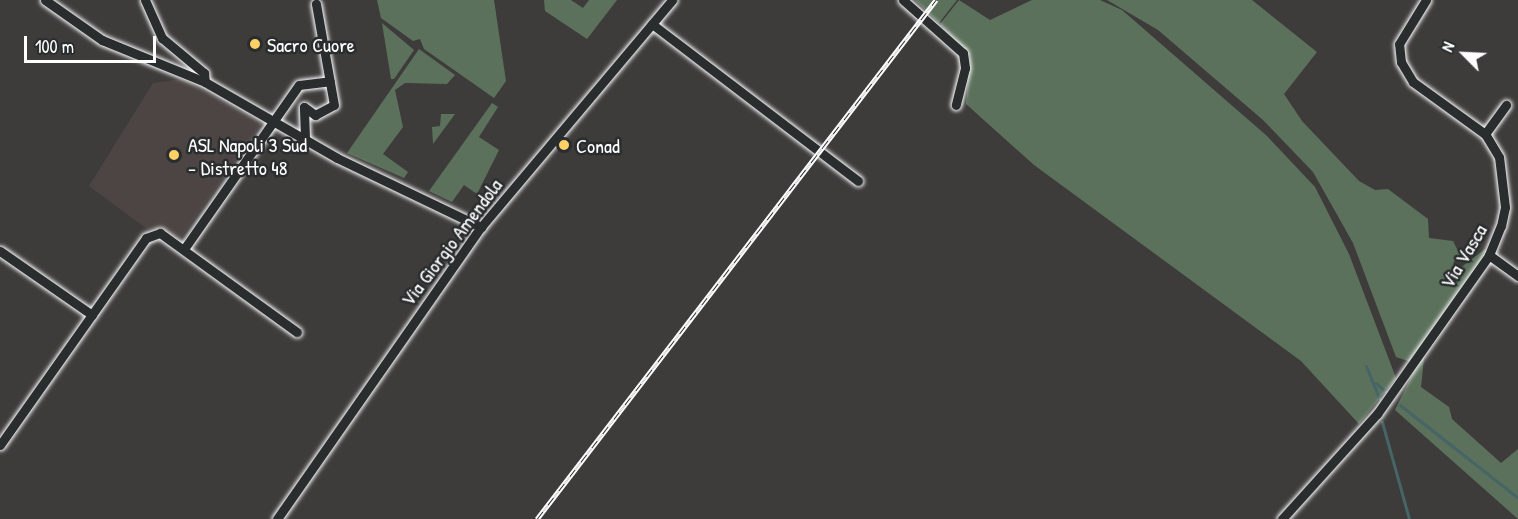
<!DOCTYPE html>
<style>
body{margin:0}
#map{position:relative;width:1518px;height:519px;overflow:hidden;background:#3e3b3b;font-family:"Patrick Hand",sans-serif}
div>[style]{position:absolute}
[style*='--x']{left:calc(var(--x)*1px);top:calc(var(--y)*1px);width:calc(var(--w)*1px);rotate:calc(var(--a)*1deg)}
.built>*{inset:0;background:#4c4544}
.green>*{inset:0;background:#5c715c}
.stream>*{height:3px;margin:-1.5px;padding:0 1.5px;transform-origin:1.5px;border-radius:1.5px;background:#466567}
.roads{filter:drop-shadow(0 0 2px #fff) drop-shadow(0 0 2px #fff)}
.minor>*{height:9px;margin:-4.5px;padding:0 4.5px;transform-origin:4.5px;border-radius:4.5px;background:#2a2d2e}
.rail>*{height:5px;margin-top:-2.5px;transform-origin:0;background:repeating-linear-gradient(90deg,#2a2d2e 0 9px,#fff 0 18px);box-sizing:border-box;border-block:2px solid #fff}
.dots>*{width:16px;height:16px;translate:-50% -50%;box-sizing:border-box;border:3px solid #2a2d2e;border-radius:50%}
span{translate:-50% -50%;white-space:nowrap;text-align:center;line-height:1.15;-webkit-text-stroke:5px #2a2d2e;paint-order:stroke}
.poi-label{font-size:20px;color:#fff}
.left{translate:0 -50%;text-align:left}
.street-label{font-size:20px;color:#fff}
.north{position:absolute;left:1434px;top:24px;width:60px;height:60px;-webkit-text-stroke:4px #2a2d2e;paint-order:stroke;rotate:294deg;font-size:16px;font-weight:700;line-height:24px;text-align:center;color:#fff}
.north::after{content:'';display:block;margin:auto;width:21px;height:27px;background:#fff;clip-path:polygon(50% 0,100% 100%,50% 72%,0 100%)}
.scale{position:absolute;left:24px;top:36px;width:132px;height:27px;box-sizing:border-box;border:3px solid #fff;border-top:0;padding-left:8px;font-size:18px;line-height:21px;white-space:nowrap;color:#fff;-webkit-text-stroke:4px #2a2d2e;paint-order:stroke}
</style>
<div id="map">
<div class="built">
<div style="clip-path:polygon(182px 79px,262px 123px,180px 239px,162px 227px,147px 229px,89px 186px,153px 83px)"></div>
</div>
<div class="green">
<div style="clip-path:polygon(377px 0,494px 0,506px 81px,494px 98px,424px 49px,420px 39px,413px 41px,381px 18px)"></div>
<div style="clip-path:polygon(544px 0,571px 0,583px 8px,589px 0,617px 0,587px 39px,545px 11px)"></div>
<div style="clip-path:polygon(915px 0,957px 0,939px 23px)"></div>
<div style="clip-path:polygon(959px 0,990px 20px,1032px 0,1100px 0,1122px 10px,1267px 136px,1315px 187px,1349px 254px,1396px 378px,1359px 424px,1301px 361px,1034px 165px,966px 104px,970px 57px,940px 24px)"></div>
<div style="clip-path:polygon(1107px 0,1252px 0,1317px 52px,1284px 94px,1302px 121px,1359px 181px,1375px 190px,1388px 189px,1428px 219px,1429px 238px,1453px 241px,1460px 255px,1453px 263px,1459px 269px,1485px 249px,1489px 252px,1411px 362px,1396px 357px,1353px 243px,1313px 172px,1263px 120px,1158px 30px)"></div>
<div style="clip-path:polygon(382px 23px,414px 50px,394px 79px,391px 79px)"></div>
<div style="clip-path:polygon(419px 49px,455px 75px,447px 84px,405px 83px,395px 90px,403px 127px,383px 154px,408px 172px,404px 178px,347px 153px)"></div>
<div style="clip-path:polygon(492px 103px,498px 107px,479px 137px,499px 150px,477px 194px,464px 185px,452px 202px,429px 191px)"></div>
<div style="clip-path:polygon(441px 114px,455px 114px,433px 144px,432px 127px,440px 126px)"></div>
<div style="clip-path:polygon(1425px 349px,1421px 387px,1449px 407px,1452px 419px,1501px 463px,1518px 449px,1518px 519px,1395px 410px)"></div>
</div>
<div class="stream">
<div style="--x:1366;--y:366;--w:35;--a:68"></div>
<div style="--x:1376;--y:383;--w:12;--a:42"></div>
<div style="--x:1400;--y:405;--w:150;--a:38.2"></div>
<div style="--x:1382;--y:422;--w:101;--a:74.4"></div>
</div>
<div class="roads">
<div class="minor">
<div style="--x:45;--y:0;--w:70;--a:35.1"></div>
<div style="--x:102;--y:40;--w:111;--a:22.2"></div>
<div style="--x:205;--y:82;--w:152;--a:29.9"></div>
<div style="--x:337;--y:158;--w:160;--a:25.6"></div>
<div style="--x:145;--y:0;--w:42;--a:65.9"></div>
<div style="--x:162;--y:38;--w:55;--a:39.8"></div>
<div style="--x:204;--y:73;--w:9;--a:84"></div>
<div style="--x:903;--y:0;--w:80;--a:41.5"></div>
<div style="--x:963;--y:53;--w:15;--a:82"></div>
<div style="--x:965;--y:68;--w:38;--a:104"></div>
<div style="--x:652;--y:24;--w:259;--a:37.3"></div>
<div style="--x:1485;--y:134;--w:36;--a:-54"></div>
<div style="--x:305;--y:138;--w:31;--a:-92"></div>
<div style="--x:304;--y:107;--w:14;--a:36"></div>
<div style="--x:315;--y:115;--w:21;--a:-28"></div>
<div style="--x:334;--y:105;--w:103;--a:-100.1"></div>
<div style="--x:184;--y:249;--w:200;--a:-55"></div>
<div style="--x:299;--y:85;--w:31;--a:-7"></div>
<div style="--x:0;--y:251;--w:112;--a:34.8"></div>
<div style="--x:1489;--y:255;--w:36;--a:36"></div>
<div style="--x:0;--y:445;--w:253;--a:-54.8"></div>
<div style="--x:146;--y:238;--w:15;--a:-20"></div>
<div style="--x:160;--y:233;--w:169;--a:35.9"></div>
<div style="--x:277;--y:519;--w:356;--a:-55.1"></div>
<div style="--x:481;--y:227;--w:297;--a:-49.9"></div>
<div style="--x:1282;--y:519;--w:142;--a:-47.9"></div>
<div style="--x:1377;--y:414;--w:194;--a:-54.8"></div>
<div style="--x:1489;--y:255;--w:31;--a:-68"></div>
<div style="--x:1501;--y:226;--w:19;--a:-78"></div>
<div style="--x:1505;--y:207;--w:50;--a:-96.8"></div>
<div style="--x:1499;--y:157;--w:27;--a:-121"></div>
<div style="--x:1485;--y:134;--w:89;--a:-144.2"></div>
<div style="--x:1413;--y:82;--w:23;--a:-121"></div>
<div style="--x:1401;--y:62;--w:18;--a:-96"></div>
<div style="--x:1399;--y:44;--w:52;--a:-58.5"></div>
</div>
</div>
<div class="rail">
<div style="--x:537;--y:519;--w:655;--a:-52.45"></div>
</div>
<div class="dots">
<div style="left:255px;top:44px;background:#ffd166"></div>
<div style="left:564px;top:145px;background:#ffd166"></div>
<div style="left:174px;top:155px;background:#ffd166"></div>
</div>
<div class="poi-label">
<span class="left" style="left:267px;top:44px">Sacro Cuore</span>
<span class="left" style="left:188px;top:156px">ASL Napoli 3 Sud<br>- Distretto 48</span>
<span class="left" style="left:576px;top:145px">Conad</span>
</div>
<div class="street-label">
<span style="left:451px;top:242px;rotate:-53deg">Via Giorgio Amendola</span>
<span style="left:1463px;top:256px;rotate:-59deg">Via Vasca</span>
</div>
<div class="north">N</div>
<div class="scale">100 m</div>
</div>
